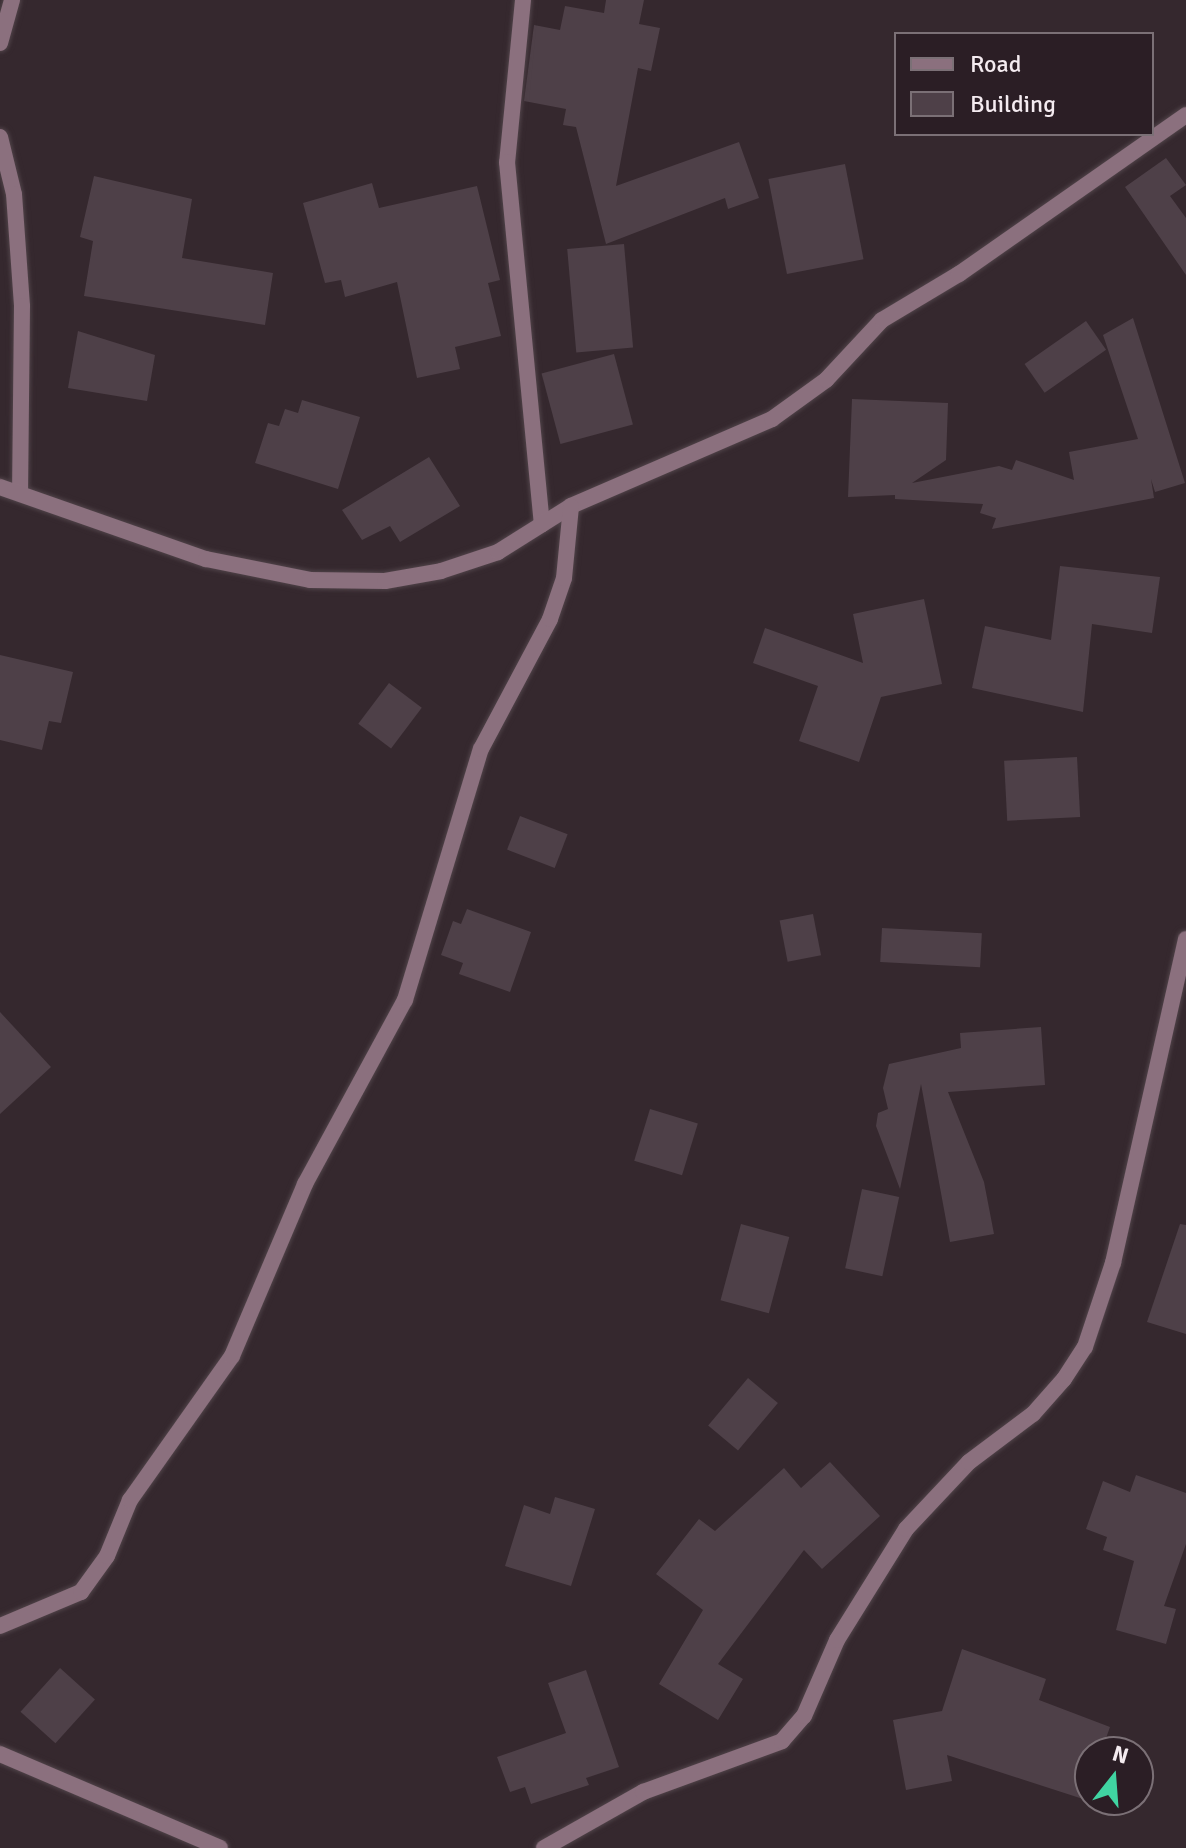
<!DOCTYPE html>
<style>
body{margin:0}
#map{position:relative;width:1186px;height:1848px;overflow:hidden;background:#35282e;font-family:Signika,sans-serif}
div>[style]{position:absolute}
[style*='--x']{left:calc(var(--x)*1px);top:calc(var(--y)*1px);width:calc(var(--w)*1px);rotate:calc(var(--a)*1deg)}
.building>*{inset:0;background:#4e4048;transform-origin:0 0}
.roads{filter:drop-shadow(0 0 2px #504349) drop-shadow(0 0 2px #504349)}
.minor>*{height:16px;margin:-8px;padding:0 8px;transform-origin:8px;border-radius:8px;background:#8b707e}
span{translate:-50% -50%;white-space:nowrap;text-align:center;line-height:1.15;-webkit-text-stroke:6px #2b1e25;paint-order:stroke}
.legend{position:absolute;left:894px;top:32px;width:260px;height:104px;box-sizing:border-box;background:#2b1e25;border:2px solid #7b7076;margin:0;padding:10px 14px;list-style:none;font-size:24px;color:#f4ebf0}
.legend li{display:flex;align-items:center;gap:16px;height:40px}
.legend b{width:40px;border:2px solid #7b7076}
.north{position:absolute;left:1074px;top:1736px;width:80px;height:80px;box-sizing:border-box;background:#2b1e25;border:2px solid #7b7076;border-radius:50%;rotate:17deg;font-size:22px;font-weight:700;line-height:32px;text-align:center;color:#f4ebf0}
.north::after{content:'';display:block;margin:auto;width:28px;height:36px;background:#40d4a2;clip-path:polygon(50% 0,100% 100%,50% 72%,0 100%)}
</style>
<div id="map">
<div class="building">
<div style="clip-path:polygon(606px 0,644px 0,639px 24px,660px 28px,651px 71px,638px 68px,616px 186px,739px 142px,759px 198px,728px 209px,725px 198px,606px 244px,576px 127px,563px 125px,566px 109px,524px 101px,534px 25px,560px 30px,565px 6px,604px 13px)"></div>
<div style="clip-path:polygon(1166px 158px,1186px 185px,1170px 196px,1186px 218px,1186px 275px,1125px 187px)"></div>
<div style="left:845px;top:164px;width:97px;height:78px;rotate:79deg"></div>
<div style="clip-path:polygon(94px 176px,192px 199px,182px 258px,273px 273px,265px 325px,84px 296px,93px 241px,80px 237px)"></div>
<div style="clip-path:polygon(372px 183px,379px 208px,477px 186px,500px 280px,488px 283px,501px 336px,455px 347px,460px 369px,417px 378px,397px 282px,345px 297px,341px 280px,325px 283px,303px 203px)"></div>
<div style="left:624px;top:244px;width:104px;height:57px;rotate:85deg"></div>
<div style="clip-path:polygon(1133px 318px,1185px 483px,1155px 492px,1151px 479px,1154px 498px,992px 529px,996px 518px,980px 513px,983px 504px,895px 499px,895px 495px,848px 497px,852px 399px,948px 403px,946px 460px,912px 483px,999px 466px,1012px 470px,1016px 460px,1074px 480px,1069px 452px,1138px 439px,1103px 335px)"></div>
<div style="left:1086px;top:321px;width:35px;height:75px;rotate:55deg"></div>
<div style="clip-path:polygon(78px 331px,155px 355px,147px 401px,68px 388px)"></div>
<div style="left:614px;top:354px;width:73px;height:75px;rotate:75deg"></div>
<div style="clip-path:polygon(302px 400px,360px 417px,338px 489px,255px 463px,268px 423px,279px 426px,285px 409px,298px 413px)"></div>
<div style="clip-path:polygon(429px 457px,460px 506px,400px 542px,390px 526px,362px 540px,342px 510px)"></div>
<div style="clip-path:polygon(1060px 566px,1160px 577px,1152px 633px,1092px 624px,1083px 712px,972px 688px,985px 626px,1051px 640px)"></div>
<div style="clip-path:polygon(924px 599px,942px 684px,881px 697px,859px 762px,799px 741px,818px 686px,753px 663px,765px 628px,863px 663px,853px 614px)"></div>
<div style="clip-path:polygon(0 655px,73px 672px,61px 723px,49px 721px,42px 750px,0 740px)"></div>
<div style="left:389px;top:683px;width:41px;height:51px;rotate:37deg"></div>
<div style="left:1077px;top:757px;width:60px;height:73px;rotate:87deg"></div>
<div style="left:520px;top:816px;width:51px;height:36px;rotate:21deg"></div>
<div style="clip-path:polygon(467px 909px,531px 932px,510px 992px,459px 974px,463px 963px,441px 955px,453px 921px,461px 924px)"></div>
<div style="left:813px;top:914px;width:42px;height:34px;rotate:79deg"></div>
<div style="left:882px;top:928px;width:100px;height:34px;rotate:3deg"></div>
<div style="clip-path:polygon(0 1012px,51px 1067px,0 1114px)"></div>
<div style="clip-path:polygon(1041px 1027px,1045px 1085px,948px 1092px,984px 1182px,994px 1234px,950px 1242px,921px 1084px,900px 1189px,876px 1126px,878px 1113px,888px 1109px,883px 1088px,889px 1064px,961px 1048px,960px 1033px)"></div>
<div style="left:650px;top:1109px;width:50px;height:54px;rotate:17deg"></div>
<div style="left:862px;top:1189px;width:38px;height:81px;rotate:12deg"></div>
<div style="left:741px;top:1224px;width:50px;height:79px;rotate:15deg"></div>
<div style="clip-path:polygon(1180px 1224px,1186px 1225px,1186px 1334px,1147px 1322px)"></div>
<div style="left:748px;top:1378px;width:39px;height:62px;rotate:40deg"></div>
<div style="clip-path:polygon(830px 1462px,880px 1516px,822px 1569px,804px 1550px,718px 1664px,743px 1679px,718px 1720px,659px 1684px,703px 1610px,656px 1574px,699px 1519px,715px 1531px,784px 1468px,801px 1488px)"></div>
<div style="clip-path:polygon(1136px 1475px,1186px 1493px,1186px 1544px,1164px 1606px,1176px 1609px,1166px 1644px,1116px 1630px,1134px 1561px,1103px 1550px,1107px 1537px,1086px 1529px,1103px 1481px,1130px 1492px)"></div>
<div style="clip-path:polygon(555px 1497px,595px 1509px,571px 1586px,505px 1566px,524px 1505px,550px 1514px)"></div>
<div style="clip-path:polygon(962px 1649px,1046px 1679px,1039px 1700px,1110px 1727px,1101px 1752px,1090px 1752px,1090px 1781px,1083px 1799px,947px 1755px,952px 1781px,906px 1790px,893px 1720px,942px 1711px)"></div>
<div style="left:60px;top:1668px;width:47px;height:59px;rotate:42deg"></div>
<div style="clip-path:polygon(586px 1670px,619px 1767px,586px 1778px,589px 1785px,531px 1804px,525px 1787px,510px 1792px,497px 1757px,566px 1733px,548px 1683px)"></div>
</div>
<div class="roads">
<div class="minor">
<div style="--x:523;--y:0;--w:163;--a:95.6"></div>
<div style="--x:507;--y:162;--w:364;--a:84.5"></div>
<div style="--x:0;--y:43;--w:45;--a:-74.4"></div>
<div style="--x:0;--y:137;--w:59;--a:76.2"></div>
<div style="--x:14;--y:194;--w:112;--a:85.9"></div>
<div style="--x:22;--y:306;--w:187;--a:90.6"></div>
<div style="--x:0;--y:487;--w:218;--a:19.3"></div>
<div style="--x:206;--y:559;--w:106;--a:11.4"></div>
<div style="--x:310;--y:580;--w:75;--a:0.8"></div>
<div style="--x:385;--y:581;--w:57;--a:-10.1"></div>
<div style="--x:441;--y:571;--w:60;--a:-18.4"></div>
<div style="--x:498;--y:552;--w:86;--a:-32.2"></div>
<div style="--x:571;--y:506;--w:219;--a:-23.4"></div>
<div style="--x:772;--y:419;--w:67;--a:-35.8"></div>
<div style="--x:826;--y:380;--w:82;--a:-47"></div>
<div style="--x:882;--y:320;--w:90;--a:-30.9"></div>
<div style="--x:959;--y:274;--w:277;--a:-35"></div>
<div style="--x:0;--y:1626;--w:88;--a:-22.8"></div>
<div style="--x:81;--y:1592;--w:44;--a:-54.2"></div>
<div style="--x:107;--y:1556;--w:61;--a:-67.7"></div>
<div style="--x:130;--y:1500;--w:176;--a:-54.7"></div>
<div style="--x:232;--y:1356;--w:187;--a:-67"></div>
<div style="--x:305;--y:1184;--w:209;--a:-61.5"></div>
<div style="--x:405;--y:1000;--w:262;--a:-73.2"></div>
<div style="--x:481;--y:749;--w:147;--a:-62"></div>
<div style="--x:550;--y:619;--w:43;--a:-71.1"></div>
<div style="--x:564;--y:578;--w:72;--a:-84.4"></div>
<div style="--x:0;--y:1754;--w:239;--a:23.1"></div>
<div style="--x:544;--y:1848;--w:114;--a:-29.5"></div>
<div style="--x:643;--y:1792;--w:148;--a:-20.1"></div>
<div style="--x:782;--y:1741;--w:33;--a:-49"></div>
<div style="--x:804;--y:1716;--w:83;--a:-66.5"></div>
<div style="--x:837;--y:1640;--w:131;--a:-58.1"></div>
<div style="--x:906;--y:1529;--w:92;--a:-46.8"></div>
<div style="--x:969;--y:1462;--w:80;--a:-36.9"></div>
<div style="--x:1033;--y:1414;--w:47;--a:-48.5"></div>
<div style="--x:1064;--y:1379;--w:38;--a:-57"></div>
<div style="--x:1085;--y:1347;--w:89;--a:-71.6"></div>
<div style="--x:1113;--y:1263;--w:332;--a:-77.3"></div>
</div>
</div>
<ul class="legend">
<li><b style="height:10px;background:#8b707e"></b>Road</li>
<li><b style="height:22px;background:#4e4048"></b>Building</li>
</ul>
<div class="north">N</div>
</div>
